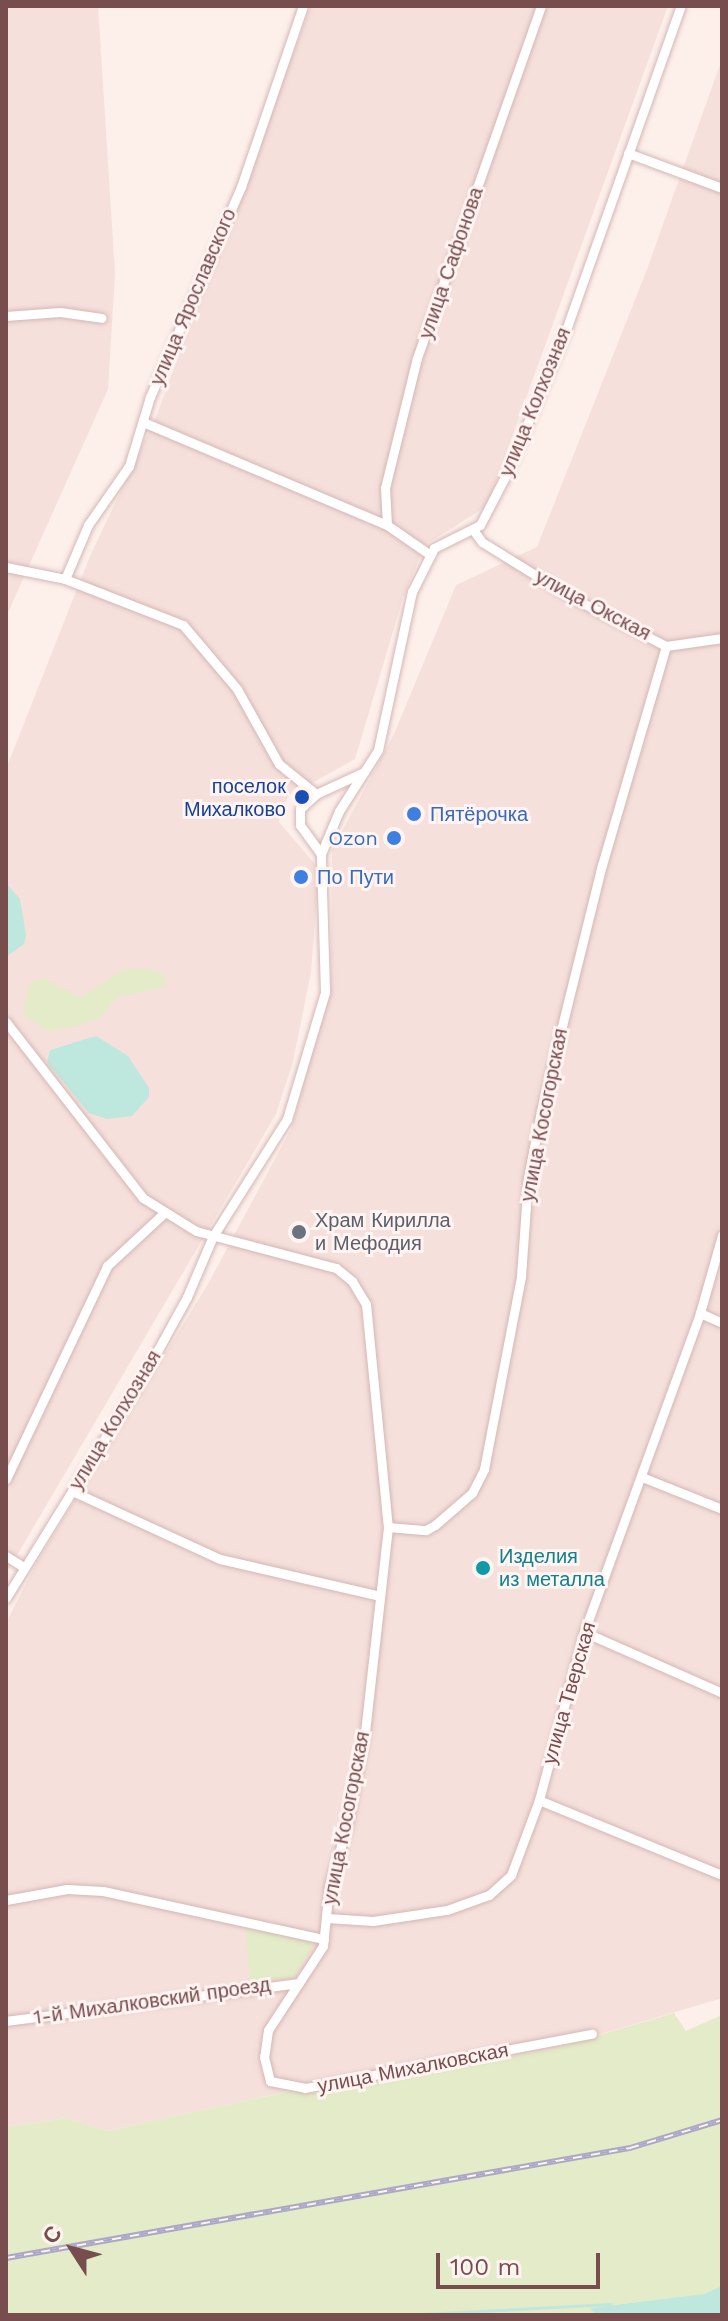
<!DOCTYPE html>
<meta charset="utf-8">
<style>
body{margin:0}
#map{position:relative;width:728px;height:2321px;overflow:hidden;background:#fdefea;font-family:"Work Sans",sans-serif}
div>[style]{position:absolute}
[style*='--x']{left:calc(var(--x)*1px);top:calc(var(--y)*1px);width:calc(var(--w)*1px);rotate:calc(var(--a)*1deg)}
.residential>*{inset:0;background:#f6e0db}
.green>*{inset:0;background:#e4ebc8}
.water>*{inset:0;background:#bee7dd}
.stream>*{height:3px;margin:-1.5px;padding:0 1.5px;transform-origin:1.5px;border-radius:1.5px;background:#bee7dd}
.roads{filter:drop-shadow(0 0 2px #d4b7b5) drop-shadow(0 0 2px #d4b7b5)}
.minor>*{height:9px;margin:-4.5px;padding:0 4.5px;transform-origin:4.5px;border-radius:4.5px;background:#fff}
.rail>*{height:6px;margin-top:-3px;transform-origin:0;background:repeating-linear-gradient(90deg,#fff4f1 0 9px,#aca7c8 0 18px);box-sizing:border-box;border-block:2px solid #aca7c8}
.dots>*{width:22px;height:22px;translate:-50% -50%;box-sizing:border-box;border:4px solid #fff4f1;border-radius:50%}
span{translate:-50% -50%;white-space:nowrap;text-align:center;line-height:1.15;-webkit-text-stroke:6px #fff4f1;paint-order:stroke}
.street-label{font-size:20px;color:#784d4e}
.transit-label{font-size:20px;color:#164399}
.right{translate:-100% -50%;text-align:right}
.shop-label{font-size:20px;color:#366cbe}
.left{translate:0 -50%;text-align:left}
.worship-label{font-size:20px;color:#5b616d}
.culture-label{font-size:20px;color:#0d838f}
.frame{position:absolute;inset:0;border:8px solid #784d4e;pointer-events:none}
.north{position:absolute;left:32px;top:2209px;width:80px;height:80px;-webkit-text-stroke:6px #fff4f1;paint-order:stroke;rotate:306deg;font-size:22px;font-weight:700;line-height:32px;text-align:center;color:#784d4e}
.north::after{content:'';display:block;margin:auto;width:28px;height:36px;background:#784d4e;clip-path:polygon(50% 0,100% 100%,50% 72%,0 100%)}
.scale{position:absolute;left:436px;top:2253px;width:164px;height:36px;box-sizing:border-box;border:4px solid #784d4e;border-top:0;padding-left:10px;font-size:24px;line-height:28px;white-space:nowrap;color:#784d4e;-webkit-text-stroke:6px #fff4f1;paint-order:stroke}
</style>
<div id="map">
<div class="residential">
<div style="clip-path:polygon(6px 6px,98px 6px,115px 273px,108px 389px,6px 617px)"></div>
<div style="clip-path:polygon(311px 6px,668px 6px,487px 506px,425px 545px,403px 598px,355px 759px,289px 796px,281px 808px,279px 822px,319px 869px,311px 972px,293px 1062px,276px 1114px,6px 1574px,6px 769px,90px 556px,156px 417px)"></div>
<div style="clip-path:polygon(722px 59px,722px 1998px,548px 2050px,290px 2091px,107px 2131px,67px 2118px,6px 2127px,6px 1623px,37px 1562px,208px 1284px,291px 1129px,331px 987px,332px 850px,394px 734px,456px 585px,537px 547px,646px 272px)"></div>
</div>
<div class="green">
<div style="clip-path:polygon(124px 969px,152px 969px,163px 974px,167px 986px,117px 997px,100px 1017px,80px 1025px,46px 1031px,23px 1014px,29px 984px,37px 980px,45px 979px,80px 997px)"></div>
<div style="clip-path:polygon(245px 1927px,315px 1943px,294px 1978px,250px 1981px)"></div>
<div style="clip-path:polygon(674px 2013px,686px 2031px,722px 2015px,722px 2286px,705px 2294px,591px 2308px,596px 2315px,6px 2315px,6px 2127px,67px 2118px,107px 2131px,291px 2091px,548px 2050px)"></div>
</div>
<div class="water">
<div style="clip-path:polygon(6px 883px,20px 899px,26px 935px,24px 944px,6px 957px)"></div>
<div style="clip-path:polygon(96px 1036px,128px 1056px,149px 1088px,149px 1097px,132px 1116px,107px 1119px,89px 1113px,47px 1062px,50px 1050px)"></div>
<div style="clip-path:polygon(722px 2286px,722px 2315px,596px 2315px,590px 2308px,704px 2294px)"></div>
</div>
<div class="stream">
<div style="--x:403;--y:2315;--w:208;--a:-3"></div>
</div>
<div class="roads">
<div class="minor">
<div style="--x:628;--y:153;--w:100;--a:20.4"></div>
<div style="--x:6;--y:316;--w:54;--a:-4.2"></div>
<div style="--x:60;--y:312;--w:42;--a:8.1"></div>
<div style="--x:143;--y:422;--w:265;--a:22.9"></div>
<div style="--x:387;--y:525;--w:51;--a:34.6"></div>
<div style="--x:387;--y:525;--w:37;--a:-93"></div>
<div style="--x:385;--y:488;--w:134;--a:-76.2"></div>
<div style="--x:417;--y:358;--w:373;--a:-70.6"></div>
<div style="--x:474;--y:531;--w:14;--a:54"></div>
<div style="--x:482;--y:542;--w:102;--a:31.8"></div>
<div style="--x:569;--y:596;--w:109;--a:27.3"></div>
<div style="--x:666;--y:646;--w:57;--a:-8.1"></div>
<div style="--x:6;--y:567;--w:60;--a:11.5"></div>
<div style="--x:65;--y:579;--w:127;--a:21.3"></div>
<div style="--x:183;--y:625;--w:84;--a:49.8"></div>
<div style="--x:237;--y:689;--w:86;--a:60.8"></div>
<div style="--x:279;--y:764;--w:48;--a:39"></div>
<div style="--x:65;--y:579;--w:59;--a:-66.9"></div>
<div style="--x:88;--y:525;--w:72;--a:-55.2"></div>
<div style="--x:129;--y:466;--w:72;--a:-73.1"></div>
<div style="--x:150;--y:397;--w:229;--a:-66.6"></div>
<div style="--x:241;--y:187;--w:191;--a:-71.1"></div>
<div style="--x:321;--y:854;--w:36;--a:-126"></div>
<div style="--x:300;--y:825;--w:16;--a:-90"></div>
<div style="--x:300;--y:809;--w:22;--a:-43"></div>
<div style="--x:316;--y:794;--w:53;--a:-24.6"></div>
<div style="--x:6;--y:1022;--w:223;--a:52.1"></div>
<div style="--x:143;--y:1198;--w:62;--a:31.9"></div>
<div style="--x:196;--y:1231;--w:145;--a:14.8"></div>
<div style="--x:336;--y:1268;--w:21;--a:39"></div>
<div style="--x:352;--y:1281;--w:27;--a:59"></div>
<div style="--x:366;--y:1304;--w:224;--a:84.4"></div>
<div style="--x:388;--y:1527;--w:205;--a:96.4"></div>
<div style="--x:365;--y:1731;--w:97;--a:100.7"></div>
<div style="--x:347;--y:1826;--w:63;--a:106.7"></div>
<div style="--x:329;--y:1886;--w:60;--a:95.7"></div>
<div style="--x:323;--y:1946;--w:100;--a:123.2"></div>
<div style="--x:268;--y:2030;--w:27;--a:98"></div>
<div style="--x:264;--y:2057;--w:25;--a:76"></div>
<div style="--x:270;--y:2081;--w:36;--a:11"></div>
<div style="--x:305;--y:2088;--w:292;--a:-10.7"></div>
<div style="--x:700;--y:1313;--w:24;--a:24"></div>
<div style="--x:642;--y:1477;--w:86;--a:21.8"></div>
<div style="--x:6;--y:1479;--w:236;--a:-64.6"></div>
<div style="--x:107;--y:1266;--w:78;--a:-42.9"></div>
<div style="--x:72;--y:1491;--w:163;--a:24.7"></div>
<div style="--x:220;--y:1559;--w:160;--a:13"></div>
<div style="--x:388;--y:1527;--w:38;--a:5"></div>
<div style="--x:426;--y:1530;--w:10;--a:-29"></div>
<div style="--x:435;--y:1525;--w:49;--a:-40.9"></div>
<div style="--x:472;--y:1493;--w:27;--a:-63"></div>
<div style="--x:484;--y:1469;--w:197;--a:-79.1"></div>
<div style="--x:521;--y:1276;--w:98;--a:-85.9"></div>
<div style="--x:528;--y:1178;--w:68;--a:-79"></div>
<div style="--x:541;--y:1111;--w:253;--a:-76.1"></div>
<div style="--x:602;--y:865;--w:228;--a:-73.7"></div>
<div style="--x:6;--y:1556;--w:19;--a:32"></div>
<div style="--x:6;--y:1598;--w:270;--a:-58.3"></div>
<div style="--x:148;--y:1368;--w:81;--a:-61.2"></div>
<div style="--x:187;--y:1297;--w:66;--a:-66.9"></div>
<div style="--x:213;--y:1236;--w:138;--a:-57.7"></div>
<div style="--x:287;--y:1119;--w:133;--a:-73.3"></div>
<div style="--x:325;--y:992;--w:138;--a:-91.7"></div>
<div style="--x:321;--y:854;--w:47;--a:-67.3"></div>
<div style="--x:339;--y:811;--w:72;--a:-57.4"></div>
<div style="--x:378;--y:750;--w:162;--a:-77.9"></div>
<div style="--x:412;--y:592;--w:49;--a:-63.4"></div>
<div style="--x:434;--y:548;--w:51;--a:-26.6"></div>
<div style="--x:480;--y:525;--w:59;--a:-62.6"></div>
<div style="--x:507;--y:473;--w:155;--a:-67.6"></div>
<div style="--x:566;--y:330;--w:344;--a:-70.5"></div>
<div style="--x:584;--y:1632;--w:151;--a:23.8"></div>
<div style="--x:539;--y:1800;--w:198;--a:22.3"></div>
<div style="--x:6;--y:1900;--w:62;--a:-10.2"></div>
<div style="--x:67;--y:1889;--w:36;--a:3"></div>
<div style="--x:103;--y:1891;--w:226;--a:12.3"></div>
<div style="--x:327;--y:1918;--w:46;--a:3.7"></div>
<div style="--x:373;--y:1921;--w:75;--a:-8.5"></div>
<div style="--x:447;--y:1910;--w:45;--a:-19.7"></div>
<div style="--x:489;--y:1895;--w:30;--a:-42"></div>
<div style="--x:511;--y:1875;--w:80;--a:-69.5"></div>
<div style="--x:539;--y:1800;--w:174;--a:-75"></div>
<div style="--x:584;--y:1632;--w:339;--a:-70"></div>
<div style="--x:700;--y:1313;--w:81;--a:-74.2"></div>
<div style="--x:6;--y:2021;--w:295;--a:-7.4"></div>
</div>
</div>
<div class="rail">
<div style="--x:6;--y:2258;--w:634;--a:-10"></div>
<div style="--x:630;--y:2148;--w:96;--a:-16.9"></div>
</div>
<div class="dots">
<div style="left:302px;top:797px;background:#1a4fb4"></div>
<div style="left:414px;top:814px;background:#3f7fe0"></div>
<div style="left:394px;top:838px;background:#3f7fe0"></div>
<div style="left:301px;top:877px;background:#3f7fe0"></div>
<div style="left:299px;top:1232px;background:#6b7280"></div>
<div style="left:483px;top:1568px;background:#0f9aa8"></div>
</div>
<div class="street-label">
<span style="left:451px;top:263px;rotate:-71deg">улица Сафонова</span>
<span style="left:193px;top:297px;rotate:-67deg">улица Ярославского</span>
<span style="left:535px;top:402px;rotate:-68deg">улица Колхозная</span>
<span style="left:593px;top:605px;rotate:28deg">улица Окская</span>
<span style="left:544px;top:1115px;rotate:-79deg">улица Косогорская</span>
<span style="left:115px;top:1420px;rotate:-59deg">улица Колхозная</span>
<span style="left:569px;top:1693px;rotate:-74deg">улица Тверская</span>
<span style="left:346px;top:1818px;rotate:-79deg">улица Косогорская</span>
<span style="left:152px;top:2001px;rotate:-8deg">1-й Михалковский проезд</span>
<span style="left:413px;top:2068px;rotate:-11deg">улица Михалковская</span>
</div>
<div class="transit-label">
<span class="right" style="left:286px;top:798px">поселок<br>Михалково</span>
</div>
<div class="shop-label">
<span class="left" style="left:430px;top:814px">Пятёрочка</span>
<span class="right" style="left:378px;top:838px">Ozon</span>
<span class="left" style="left:317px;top:877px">По Пути</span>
</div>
<div class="worship-label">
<span class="left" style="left:315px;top:1232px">Храм Кирилла<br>и Мефодия</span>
</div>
<div class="culture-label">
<span class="left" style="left:499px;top:1568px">Изделия<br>из металла</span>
</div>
<div class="frame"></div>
<div class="north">С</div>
<div class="scale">100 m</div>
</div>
